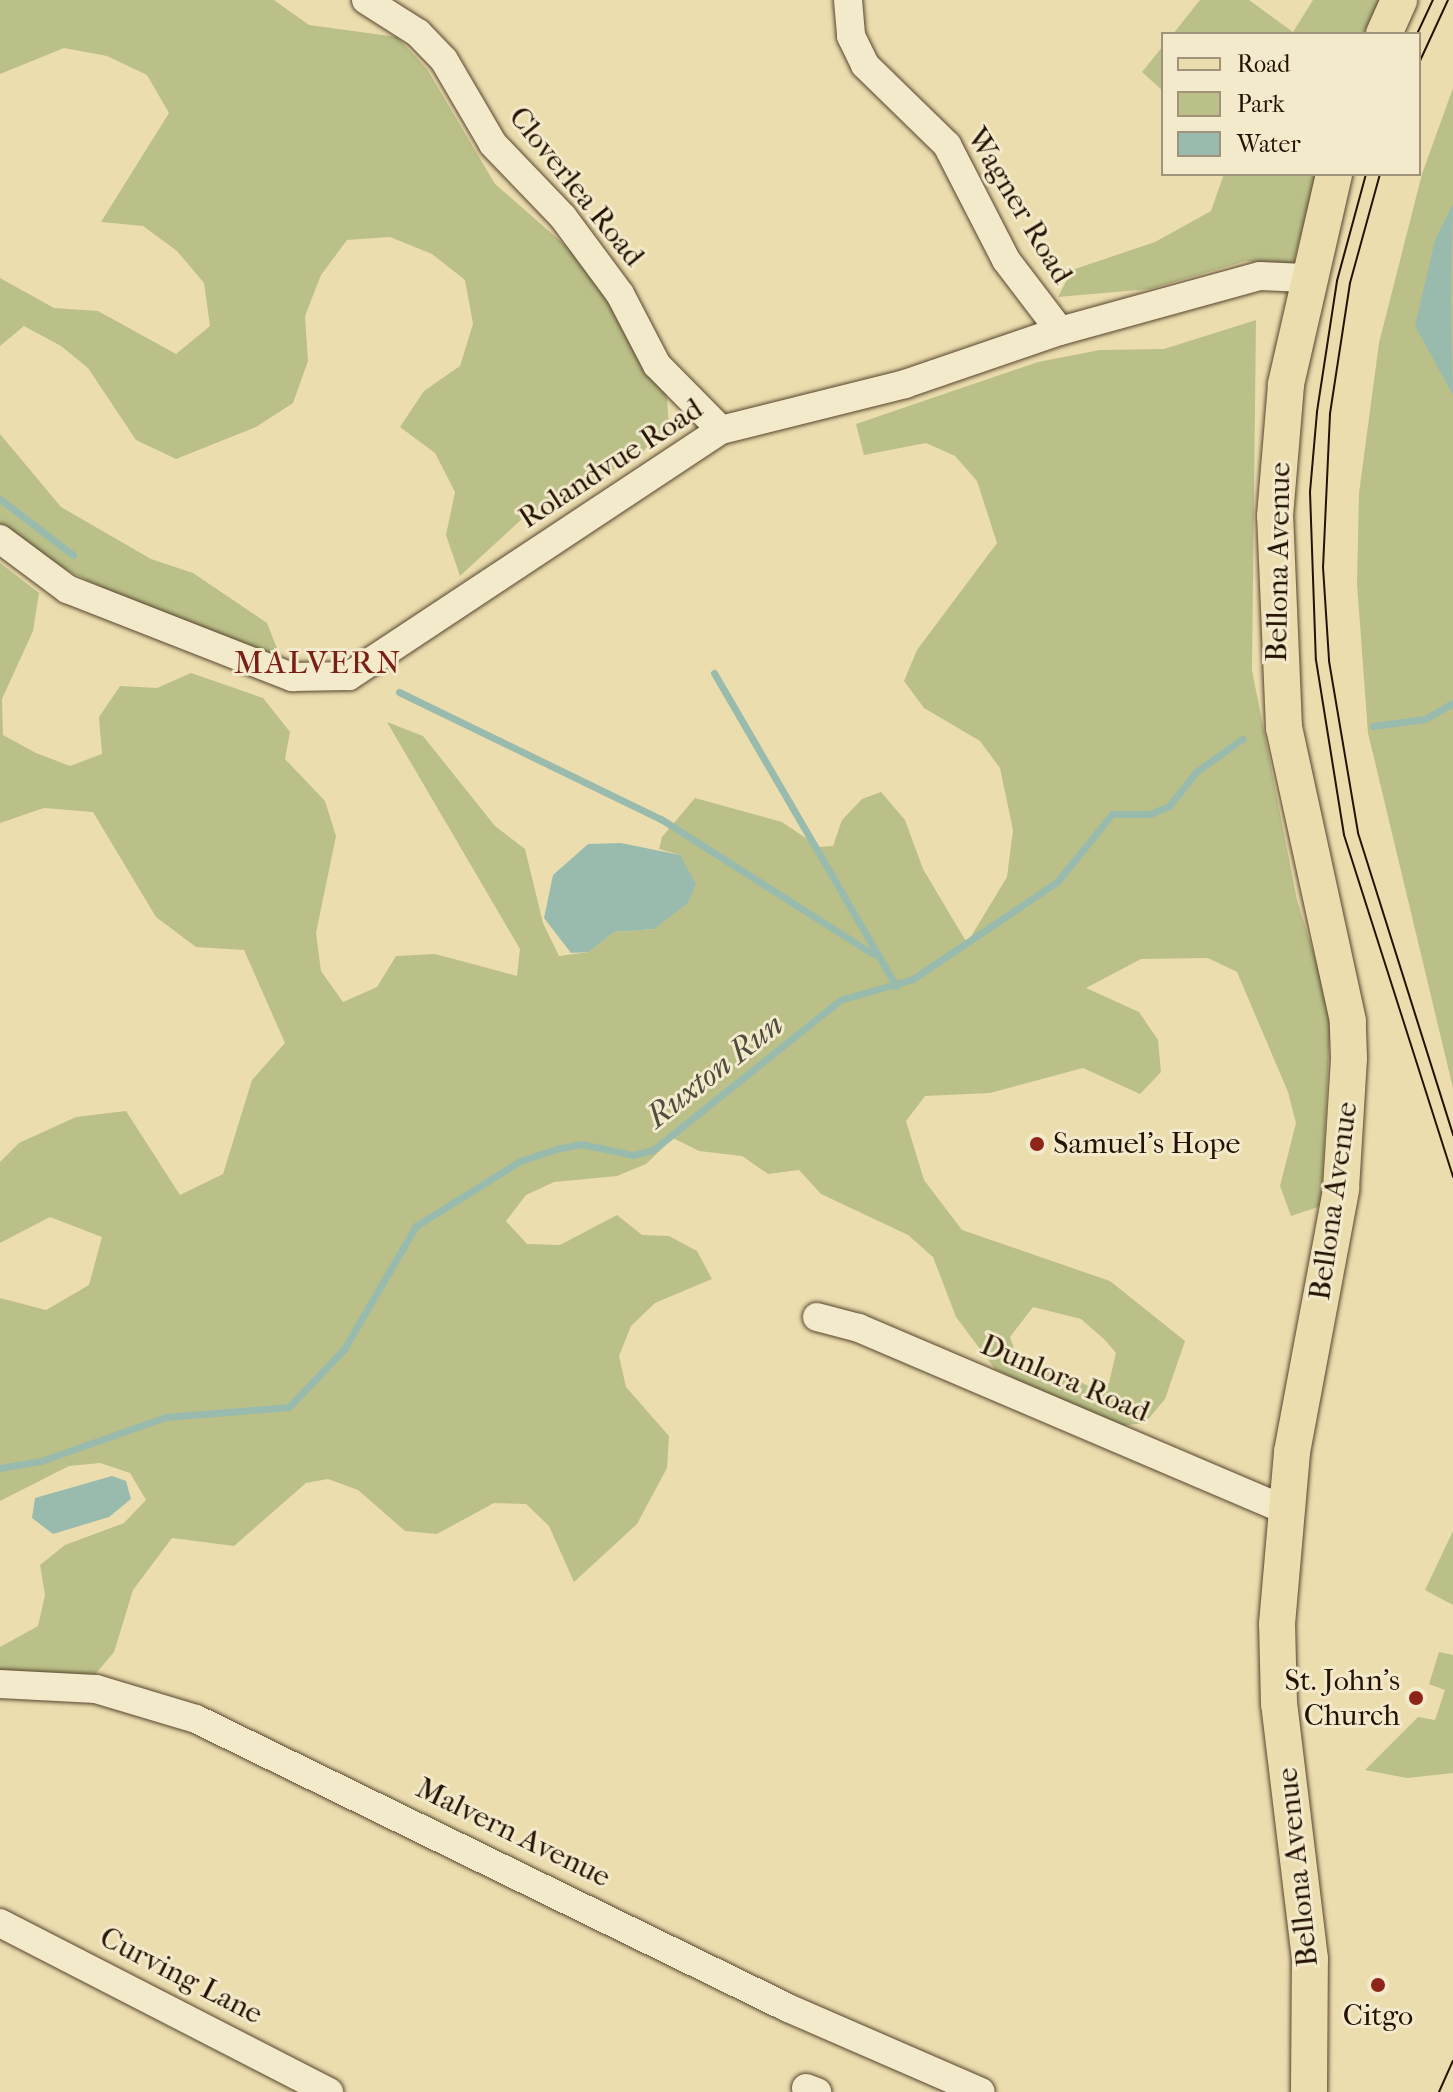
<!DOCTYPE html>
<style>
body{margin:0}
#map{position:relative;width:1453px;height:2092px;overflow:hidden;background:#ecddaf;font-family:"IM FELL French Canon",serif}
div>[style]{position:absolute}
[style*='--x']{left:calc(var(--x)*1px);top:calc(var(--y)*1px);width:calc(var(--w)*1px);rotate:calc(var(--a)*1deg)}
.green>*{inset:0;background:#bac088}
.water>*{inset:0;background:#99bbae}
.stream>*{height:7px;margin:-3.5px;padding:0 3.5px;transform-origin:3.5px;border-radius:3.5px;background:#99bbae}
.roads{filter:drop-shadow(0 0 2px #57452d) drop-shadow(0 0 2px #57452d)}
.minor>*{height:28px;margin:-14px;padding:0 14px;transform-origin:14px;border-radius:14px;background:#f3e9cb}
.major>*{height:36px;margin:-18px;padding:0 18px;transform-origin:18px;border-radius:18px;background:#ecddaf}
.tram>*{height:2px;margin:-1px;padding:0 1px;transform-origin:1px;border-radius:1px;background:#251202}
.dots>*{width:22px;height:22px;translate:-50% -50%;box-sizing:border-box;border:4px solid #f3e9cb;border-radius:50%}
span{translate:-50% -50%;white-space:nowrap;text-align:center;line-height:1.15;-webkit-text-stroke:6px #f3e9cb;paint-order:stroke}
.street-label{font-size:30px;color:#251202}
.poi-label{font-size:30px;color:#251202}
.left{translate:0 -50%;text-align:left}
.right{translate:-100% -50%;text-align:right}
.neighbourhood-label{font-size:32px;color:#7a1f14;letter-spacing:2px}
.water-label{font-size:32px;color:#4e4d3e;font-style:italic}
.legend{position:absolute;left:1161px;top:32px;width:260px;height:144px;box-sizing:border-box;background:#f3e9cb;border:2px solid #a1937b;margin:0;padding:10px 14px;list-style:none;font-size:24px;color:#251202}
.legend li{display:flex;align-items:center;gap:16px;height:40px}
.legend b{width:40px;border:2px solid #a1937b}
</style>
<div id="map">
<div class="green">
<div style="clip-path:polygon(0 0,274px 0,309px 25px,397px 37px,427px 69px,495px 184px,597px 273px,666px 385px,669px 427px,637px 457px,523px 518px,460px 576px,446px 535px,455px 492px,435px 453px,400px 427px,424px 391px,460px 366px,473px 324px,465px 280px,432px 254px,390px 237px,347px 240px,321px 275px,305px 316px,308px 361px,293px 403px,256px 427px,176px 459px,136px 440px,88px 368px,61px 346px,24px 326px,0 346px,0 278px,54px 308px,98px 311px,176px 354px,210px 326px,204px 283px,177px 251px,143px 226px,101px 222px,169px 113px,147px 75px,107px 56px,64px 48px,0 74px)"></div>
<div style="clip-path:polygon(1200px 0,1249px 0,1293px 32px,1313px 0,1384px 0,1371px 34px,1173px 34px)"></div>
<div style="clip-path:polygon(1163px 46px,1163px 91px,1142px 72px)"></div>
<div style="clip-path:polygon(1453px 88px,1453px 1088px,1368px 733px,1357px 584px,1359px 493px,1379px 343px,1422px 174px)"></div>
<div style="clip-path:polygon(1224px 174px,1317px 174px,1293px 265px,1246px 261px,1150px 289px,1058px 297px,1072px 270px,1155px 242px,1211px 211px)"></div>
<div style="clip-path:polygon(evenodd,1256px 320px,1252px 670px,1297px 900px,1331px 1009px,1321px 1206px,1291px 1216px,1280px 1186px,1296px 1123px,1288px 1092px,1237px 972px,1208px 958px,1141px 959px,1086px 988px,1139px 1012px,1158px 1040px,1161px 1072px,1140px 1094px,1083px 1068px,990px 1093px,925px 1096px,906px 1121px,924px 1180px,962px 1230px,1110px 1281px,1185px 1341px,1165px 1399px,1145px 1423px,1113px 1427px,995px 1369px,956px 1317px,933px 1257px,908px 1235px,821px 1194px,799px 1170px,768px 1174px,742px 1156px,699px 1151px,673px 1138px,646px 1164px,617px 1176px,554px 1182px,526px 1195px,506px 1221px,527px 1244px,560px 1245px,617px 1215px,642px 1235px,669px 1236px,697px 1251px,712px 1279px,655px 1303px,631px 1326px,619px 1356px,626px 1387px,669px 1436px,667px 1468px,637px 1524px,574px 1582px,549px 1526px,526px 1504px,494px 1503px,437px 1534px,405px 1531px,358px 1490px,328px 1479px,306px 1483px,234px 1546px,172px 1538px,133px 1590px,114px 1652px,93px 1677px,0 1678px,0 1647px,38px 1626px,45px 1595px,40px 1565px,65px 1545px,124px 1523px,146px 1500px,130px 1473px,100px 1463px,69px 1466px,0 1501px,0 1298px,46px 1310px,89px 1285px,102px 1237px,50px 1217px,0 1243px,0 1162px,19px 1143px,76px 1117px,126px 1111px,180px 1195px,223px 1174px,252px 1080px,285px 1043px,244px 950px,196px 947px,156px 917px,93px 812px,44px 808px,0 823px,0 563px,39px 593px,33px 631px,2px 699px,3px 735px,36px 753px,70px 766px,102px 754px,99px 717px,120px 686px,157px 688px,191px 673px,263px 698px,290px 732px,285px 759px,325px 801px,336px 836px,316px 933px,321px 971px,343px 1002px,377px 987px,396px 956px,435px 954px,517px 976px,520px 949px,387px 722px,423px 736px,495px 826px,525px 849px,543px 923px,559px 956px,589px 952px,614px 932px,654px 929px,680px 855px,659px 849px,662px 837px,695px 798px,782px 822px,819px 847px,833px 846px,842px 820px,862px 799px,881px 792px,905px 820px,923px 869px,967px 943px,1007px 877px,1013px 830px,1000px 768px,980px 741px,924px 708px,904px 681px,917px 650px,997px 543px,977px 481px,955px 456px,926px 443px,864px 455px,856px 424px,1038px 362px,1100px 350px,1164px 349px,1256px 320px,1033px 1307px,1081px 1319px,1105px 1340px,1116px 1353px,1109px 1383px,1096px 1390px,1067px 1375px,1020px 1366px,1010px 1337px,1033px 1307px)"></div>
<div style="clip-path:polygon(0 434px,61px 507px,151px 559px,193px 573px,267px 623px,280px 656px,186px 628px,52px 563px,0 524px)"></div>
<div style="clip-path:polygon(1453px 1531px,1453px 1605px,1425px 1590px)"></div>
<div style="clip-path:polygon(1439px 1652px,1453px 1655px,1453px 1773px,1407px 1778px,1365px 1770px,1418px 1717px,1435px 1720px,1445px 1690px,1429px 1684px)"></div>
</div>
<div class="water">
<div style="clip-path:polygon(1453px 204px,1451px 301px,1453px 395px,1415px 326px,1435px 240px)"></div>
<div style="clip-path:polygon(621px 843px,680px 855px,696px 884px,688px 903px,654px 929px,614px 932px,589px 952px,571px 953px,544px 918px,553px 875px,588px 844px)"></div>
<div style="clip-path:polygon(112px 1476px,126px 1481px,131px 1499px,109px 1517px,53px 1534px,32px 1518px,35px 1498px)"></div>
</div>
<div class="stream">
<div style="--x:0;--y:499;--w:92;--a:37.5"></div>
<div style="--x:714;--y:673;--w:362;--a:59.8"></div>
<div style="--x:399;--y:692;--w:291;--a:25.9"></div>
<div style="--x:661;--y:819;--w:251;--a:32.5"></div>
<div style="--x:1373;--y:726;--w:52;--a:-7.7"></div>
<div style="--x:1425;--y:719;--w:32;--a:-30"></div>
<div style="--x:0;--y:1468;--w:42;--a:-9.7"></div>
<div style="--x:41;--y:1461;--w:133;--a:-19.4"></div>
<div style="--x:166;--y:1417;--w:123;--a:-4.6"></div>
<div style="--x:289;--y:1407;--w:80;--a:-46.5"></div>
<div style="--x:344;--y:1349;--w:143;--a:-59.7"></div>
<div style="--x:416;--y:1226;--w:123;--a:-32"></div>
<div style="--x:520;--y:1161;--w:38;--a:-18"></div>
<div style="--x:556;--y:1149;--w:25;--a:-11"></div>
<div style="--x:581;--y:1144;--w:53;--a:11.9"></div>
<div style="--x:633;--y:1155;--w:21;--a:-14"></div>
<div style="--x:653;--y:1150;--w:240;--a:-38.7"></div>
<div style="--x:840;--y:1000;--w:76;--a:-16"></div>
<div style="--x:913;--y:979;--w:174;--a:-34"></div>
<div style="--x:1057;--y:882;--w:87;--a:-51"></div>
<div style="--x:1112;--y:814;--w:38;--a:0"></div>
<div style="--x:1150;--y:814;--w:21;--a:-23"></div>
<div style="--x:1169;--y:806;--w:43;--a:-51.5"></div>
<div style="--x:1196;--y:772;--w:57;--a:-35.7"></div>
</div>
<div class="roads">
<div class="minor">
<div style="--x:366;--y:0;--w:62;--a:32.4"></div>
<div style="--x:418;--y:33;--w:37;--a:46"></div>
<div style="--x:444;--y:60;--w:97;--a:59.7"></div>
<div style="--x:493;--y:144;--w:101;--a:46.2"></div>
<div style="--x:563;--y:217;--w:96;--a:53.5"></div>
<div style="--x:620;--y:294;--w:80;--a:62.5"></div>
<div style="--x:657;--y:365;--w:91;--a:45.4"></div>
<div style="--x:848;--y:0;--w:36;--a:85"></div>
<div style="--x:851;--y:36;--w:32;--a:64"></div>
<div style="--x:865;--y:65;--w:115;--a:44.3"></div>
<div style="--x:947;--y:145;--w:129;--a:62.8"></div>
<div style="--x:1006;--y:260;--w:89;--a:52.7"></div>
<div style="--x:0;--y:539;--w:84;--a:36.7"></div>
<div style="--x:67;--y:589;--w:242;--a:21.4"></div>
<div style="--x:292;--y:677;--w:57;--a:-1"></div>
<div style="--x:349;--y:676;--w:446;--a:-33.5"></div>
<div style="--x:721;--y:430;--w:190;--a:-14"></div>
<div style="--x:905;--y:384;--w:164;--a:-18.9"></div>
<div style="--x:1060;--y:331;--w:207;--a:-15.4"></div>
<div style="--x:1260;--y:276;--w:46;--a:2.5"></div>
<div style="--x:817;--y:1317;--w:43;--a:14.7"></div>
<div style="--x:859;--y:1328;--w:462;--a:23.1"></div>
<div style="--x:0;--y:1684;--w:96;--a:3"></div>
<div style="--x:96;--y:1689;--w:104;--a:16.7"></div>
<div style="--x:196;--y:1719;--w:659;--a:26.02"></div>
<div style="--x:788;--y:2008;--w:210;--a:23.5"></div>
<div style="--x:0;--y:1923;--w:370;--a:27.2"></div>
<div style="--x:806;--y:2088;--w:12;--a:20"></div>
</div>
<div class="major">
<div style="--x:1384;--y:34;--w:37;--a:-66"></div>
<div style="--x:1309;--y:2092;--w:133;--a:-89.6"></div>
<div style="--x:1310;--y:1959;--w:257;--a:-96.9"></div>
<div style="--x:1279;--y:1704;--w:80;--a:-91.4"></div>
<div style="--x:1277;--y:1624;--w:173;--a:-85"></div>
<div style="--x:1292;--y:1452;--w:268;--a:-79.4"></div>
<div style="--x:1341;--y:1189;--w:131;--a:-86.5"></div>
<div style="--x:1349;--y:1058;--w:37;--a:-92"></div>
<div style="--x:1348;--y:1021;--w:300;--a:-102.3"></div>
<div style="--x:1284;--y:728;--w:212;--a:-92.4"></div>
<div style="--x:1275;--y:516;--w:132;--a:-85.2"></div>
<div style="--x:1286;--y:384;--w:215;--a:-77.1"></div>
</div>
</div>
<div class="tram">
<div style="--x:1417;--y:34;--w:38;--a:-65"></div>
<div style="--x:1419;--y:63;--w:69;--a:-65.3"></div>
<div style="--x:1366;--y:174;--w:111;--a:105.2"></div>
<div style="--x:1337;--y:281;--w:133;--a:98.7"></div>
<div style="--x:1317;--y:412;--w:80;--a:95"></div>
<div style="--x:1310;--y:492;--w:168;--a:88"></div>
<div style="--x:1316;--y:660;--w:177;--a:80.9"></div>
<div style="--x:1344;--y:835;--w:359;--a:72.3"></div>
<div style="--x:1380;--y:174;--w:113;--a:105.4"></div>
<div style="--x:1350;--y:283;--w:133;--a:98.7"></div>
<div style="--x:1330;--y:414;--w:153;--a:92.6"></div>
<div style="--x:1323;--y:567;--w:94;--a:86.3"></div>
<div style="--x:1329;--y:661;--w:174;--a:80.4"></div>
<div style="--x:1358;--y:833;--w:317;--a:72.5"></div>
<div style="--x:1439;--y:2092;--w:34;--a:-66"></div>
</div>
<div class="dots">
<div style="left:1037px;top:1144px;background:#8f2418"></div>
<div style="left:1416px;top:1698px;background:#8f2418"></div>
<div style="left:1378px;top:1985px;background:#8f2418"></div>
</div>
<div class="street-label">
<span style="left:576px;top:187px;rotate:51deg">Cloverlea Road</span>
<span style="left:1019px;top:206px;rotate:59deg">Wagner Road</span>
<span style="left:611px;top:464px;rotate:-33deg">Rolandvue Road</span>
<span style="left:1279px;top:562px;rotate:-89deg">Bellona Avenue</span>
<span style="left:1334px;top:1201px;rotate:-82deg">Bellona Avenue</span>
<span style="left:1065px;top:1379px;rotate:23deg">Dunlora Road</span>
<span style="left:513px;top:1833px;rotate:26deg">Malvern Avenue</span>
<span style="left:1298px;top:1867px;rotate:-96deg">Bellona Avenue</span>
<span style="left:181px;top:1976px;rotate:27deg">Curving Lane</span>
</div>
<div class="poi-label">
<span class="left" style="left:1053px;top:1144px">Samuel's Hope</span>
<span class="right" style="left:1400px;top:1698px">St. John's<br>Church</span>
<span style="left:1378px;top:2016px">Citgo</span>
</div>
<div class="neighbourhood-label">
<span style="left:318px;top:663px">MALVERN</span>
</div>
<div class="water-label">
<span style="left:715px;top:1071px;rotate:-38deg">Ruxton Run</span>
</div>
<ul class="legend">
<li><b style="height:10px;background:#ecddaf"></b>Road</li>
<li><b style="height:22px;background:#bac088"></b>Park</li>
<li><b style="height:22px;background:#99bbae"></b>Water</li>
</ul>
</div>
